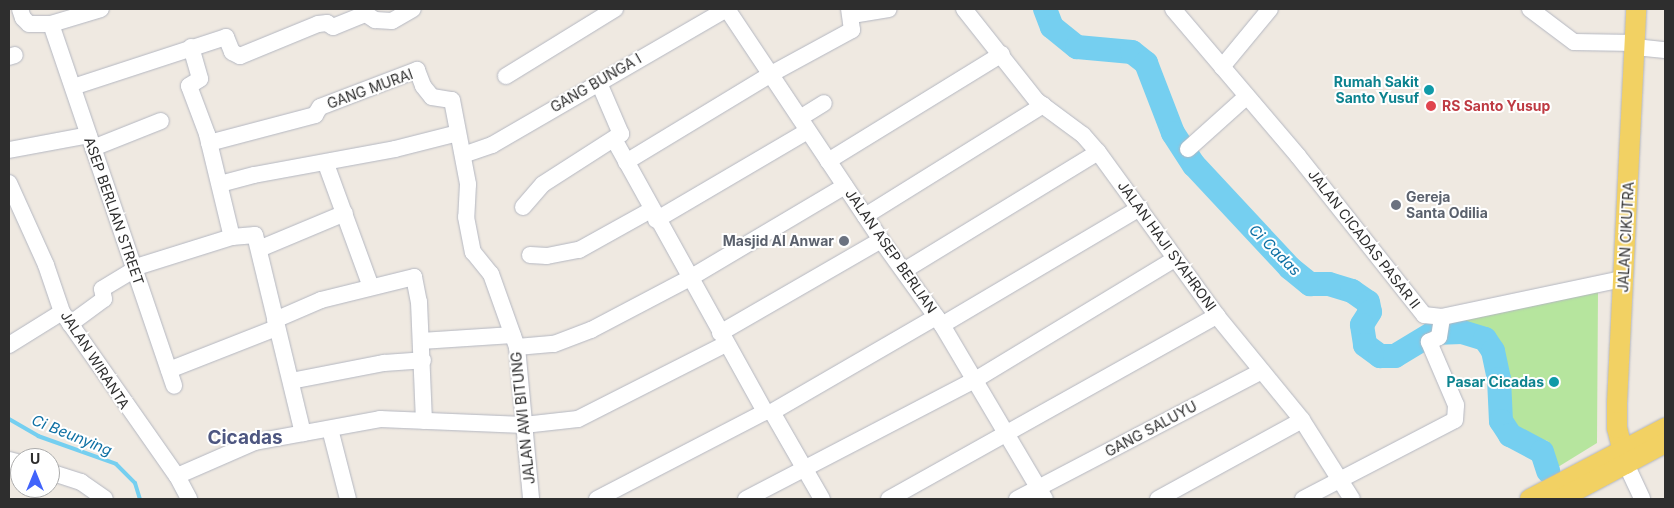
<!DOCTYPE html>
<style>
body{margin:0}
#map{position:relative;width:1674px;height:508px;overflow:hidden;background:#efe9e1;font-family:Inter,sans-serif}
div>[style]{position:absolute}
[style*='--x']{left:calc(var(--x)*1px);top:calc(var(--y)*1px);width:calc(var(--w)*1px);rotate:calc(var(--a)*1deg)}
.green>*{inset:0;background:#b6e59e}
.stream>*{height:4px;margin:-2px;padding:0 2px;transform-origin:2px;border-radius:2px;background:#75cff0}
.river>*{height:24px;margin:-12px;padding:0 12px;transform-origin:12px;border-radius:12px;background:#75cff0}
.roads{filter:drop-shadow(0 0 1px #b4b7c1) drop-shadow(0 0 1px #b4b7c1)}
.minor>*{height:16px;margin:-8px;padding:0 8px;transform-origin:8px;border-radius:8px;background:#fff}
.major>*{height:20px;margin:-10px;padding:0 10px;transform-origin:10px;border-radius:10px;background:#f2d163}
.dots>*{width:14px;height:14px;translate:-50% -50%;box-sizing:border-box;border:2px solid #fff;border-radius:50%}
span{translate:-50% -50%;white-space:nowrap;text-align:center;line-height:1.15;-webkit-text-stroke:4px #fff;paint-order:stroke}
.culture-label{font-size:14px;color:#0d838f;font-weight:700}
.right{translate:-100% -50%;text-align:right}
.street-label{font-size:14px;color:#2e2e2e}
.health-label{font-size:14px;color:#be3a42;font-weight:700}
.left{translate:0 -50%;text-align:left}
.worship-label{font-size:14px;color:#5b616d;font-weight:700}
.water-label{font-size:15px;color:#0d6fa3;font-style:italic}
.district-label{font-size:19px;color:#4d5680;font-weight:700}
.frame{position:absolute;inset:0;border:10px solid #2e2e2e;pointer-events:none}
.north{position:absolute;left:10px;top:448px;width:50px;height:50px;box-sizing:border-box;background:#fff;border:1px solid #ababab;border-radius:50%;rotate:0deg;font-size:14px;font-weight:700;line-height:20px;text-align:center;color:#2e2e2e}
.north::after{content:'';display:block;margin:auto;width:18px;height:22px;background:#4264fb;clip-path:polygon(50% 0,100% 100%,50% 72%,0 100%)}
</style>
<div id="map">
<div class="green">
<div style="clip-path:polygon(1598px 291px,1597px 443px,1558px 467px,1548px 441px,1524px 436px,1490px 406px,1502px 389px,1499px 362px,1487px 341px,1475px 334px,1448px 329px,1451px 319px)"></div>
</div>
<div class="stream">
<div style="--x:9;--y:419;--w:34;--a:30"></div>
<div style="--x:38;--y:436;--w:83;--a:19.7"></div>
<div style="--x:116;--y:464;--w:27;--a:45"></div>
<div style="--x:135;--y:483;--w:17;--a:73"></div>
</div>
<div class="river">
<div style="--x:1045;--y:9;--w:19;--a:69"></div>
<div style="--x:1052;--y:27;--w:32;--a:39"></div>
<div style="--x:1077;--y:47;--w:55;--a:5.2"></div>
<div style="--x:1132;--y:52;--w:18;--a:38"></div>
<div style="--x:1146;--y:63;--w:75;--a:68.9"></div>
<div style="--x:1173;--y:133;--w:38;--a:57"></div>
<div style="--x:1194;--y:165;--w:141;--a:47"></div>
<div style="--x:1290;--y:268;--w:26;--a:39"></div>
<div style="--x:1310;--y:284;--w:19;--a:0"></div>
<div style="--x:1329;--y:284;--w:24;--a:17"></div>
<div style="--x:1352;--y:291;--w:19;--a:35"></div>
<div style="--x:1368;--y:302;--w:10;--a:79"></div>
<div style="--x:1370;--y:312;--w:15;--a:122"></div>
<div style="--x:1362;--y:325;--w:20;--a:81"></div>
<div style="--x:1365;--y:345;--w:19;--a:36"></div>
<div style="--x:1380;--y:356;--w:15;--a:0"></div>
<div style="--x:1395;--y:356;--w:44;--a:-31.2"></div>
<div style="--x:1433;--y:333;--w:29;--a:-2"></div>
<div style="--x:1462;--y:332;--w:24;--a:17"></div>
<div style="--x:1485;--y:339;--w:14;--a:56"></div>
<div style="--x:1493;--y:351;--w:29;--a:78"></div>
<div style="--x:1499;--y:379;--w:42;--a:87.3"></div>
<div style="--x:1501;--y:421;--w:17;--a:57"></div>
<div style="--x:1510;--y:435;--w:36;--a:28"></div>
<div style="--x:1542;--y:452;--w:20;--a:72"></div>
</div>
<div class="roads">
<div class="minor">
<div style="--x:20;--y:9;--w:9;--a:72"></div>
<div style="--x:23;--y:18;--w:8;--a:45"></div>
<div style="--x:29;--y:24;--w:22;--a:0"></div>
<div style="--x:51;--y:24;--w:382;--a:71.2"></div>
<div style="--x:727;--y:9;--w:278;--a:56.3"></div>
<div style="--x:881;--y:240;--w:105;--a:54.3"></div>
<div style="--x:942;--y:325;--w:202;--a:59.4"></div>
<div style="--x:964;--y:9;--w:117;--a:51.6"></div>
<div style="--x:1037;--y:101;--w:57;--a:36.5"></div>
<div style="--x:1083;--y:135;--w:23;--a:49"></div>
<div style="--x:1098;--y:152;--w:203;--a:54"></div>
<div style="--x:1217;--y:316;--w:134;--a:50.7"></div>
<div style="--x:1302;--y:420;--w:93;--a:57.7"></div>
<div style="--x:1173;--y:9;--w:193;--a:49.6"></div>
<div style="--x:1298;--y:156;--w:203;--a:51.6"></div>
<div style="--x:1424;--y:315;--w:18;--a:6"></div>
<div style="--x:1442;--y:317;--w:185;--a:-11.9"></div>
<div style="--x:1530;--y:9;--w:55;--a:36.9"></div>
<div style="--x:1574;--y:42;--w:61;--a:0.9"></div>
<div style="--x:852;--y:15;--w:37;--a:-9"></div>
<div style="--x:51;--y:24;--w:52;--a:-16.7"></div>
<div style="--x:191;--y:47;--w:33;--a:74"></div>
<div style="--x:200;--y:79;--w:13;--a:148"></div>
<div style="--x:189;--y:86;--w:51;--a:69.4"></div>
<div style="--x:207;--y:134;--w:106;--a:76.4"></div>
<div style="--x:1635;--y:47;--w:30;--a:6"></div>
<div style="--x:9;--y:57;--w:6;--a:-18"></div>
<div style="--x:1222;--y:67;--w:75;--a:-50.4"></div>
<div style="--x:506;--y:76;--w:128;--a:-31.6"></div>
<div style="--x:73;--y:87;--w:161;--a:-18.1"></div>
<div style="--x:226;--y:37;--w:16;--a:68"></div>
<div style="--x:232;--y:52;--w:9;--a:27"></div>
<div style="--x:240;--y:56;--w:84;--a:-22.3"></div>
<div style="--x:318;--y:24;--w:9;--a:-6"></div>
<div style="--x:327;--y:23;--w:7;--a:34"></div>
<div style="--x:333;--y:27;--w:35;--a:-22"></div>
<div style="--x:366;--y:14;--w:11;--a:34"></div>
<div style="--x:375;--y:20;--w:17;--a:3"></div>
<div style="--x:392;--y:21;--w:24;--a:-30"></div>
<div style="--x:800;--y:118;--w:28;--a:-32"></div>
<div style="--x:615;--y:141;--w:310;--a:61"></div>
<div style="--x:209;--y:143;--w:110;--a:-14.8"></div>
<div style="--x:315;--y:115;--w:9;--a:-58"></div>
<div style="--x:320;--y:107;--w:104;--a:-20.9"></div>
<div style="--x:417;--y:70;--w:17;--a:69"></div>
<div style="--x:423;--y:86;--w:14;--a:51"></div>
<div style="--x:432;--y:97;--w:20;--a:9"></div>
<div style="--x:452;--y:100;--w:86;--a:79.2"></div>
<div style="--x:468;--y:184;--w:33;--a:93"></div>
<div style="--x:466;--y:217;--w:36;--a:79"></div>
<div style="--x:473;--y:252;--w:28;--a:51"></div>
<div style="--x:491;--y:274;--w:77;--a:70.4"></div>
<div style="--x:517;--y:347;--w:153;--a:84.7"></div>
<div style="--x:93;--y:148;--w:73;--a:-21.7"></div>
<div style="--x:1188;--y:149;--w:79;--a:-41.9"></div>
<div style="--x:9;--y:150;--w:81;--a:-10.6"></div>
<div style="--x:463;--y:155;--w:31;--a:-19"></div>
<div style="--x:492;--y:145;--w:272;--a:-30.1"></div>
<div style="--x:828;--y:161;--w:204;--a:-31.6"></div>
<div style="--x:626;--y:162;--w:172;--a:-31.2"></div>
<div style="--x:773;--y:73;--w:90;--a:-28.6"></div>
<div style="--x:852;--y:30;--w:21;--a:-98"></div>
<div style="--x:326;--y:164;--w:131;--a:69.9"></div>
<div style="--x:9;--y:183;--w:90;--a:65.7"></div>
<div style="--x:46;--y:265;--w:50;--a:71.2"></div>
<div style="--x:62;--y:312;--w:200;--a:55"></div>
<div style="--x:177;--y:476;--w:26;--a:62"></div>
<div style="--x:220;--y:184;--w:35;--a:-15"></div>
<div style="--x:254;--y:175;--w:143;--a:-10.4"></div>
<div style="--x:395;--y:149;--w:61;--a:-14.3"></div>
<div style="--x:523;--y:207;--w:30;--a:-49"></div>
<div style="--x:543;--y:184;--w:93;--a:-32.7"></div>
<div style="--x:621;--y:134;--w:56;--a:-113.3"></div>
<div style="--x:865;--y:216;--w:210;--a:-31.9"></div>
<div style="--x:656;--y:220;--w:176;--a:-30.4"></div>
<div style="--x:259;--y:249;--w:93;--a:-22.7"></div>
<div style="--x:530;--y:255;--w:17;--a:3"></div>
<div style="--x:547;--y:256;--w:33;--a:-11"></div>
<div style="--x:579;--y:250;--w:82;--a:-29.1"></div>
<div style="--x:133;--y:268;--w:104;--a:-17.4"></div>
<div style="--x:232;--y:237;--w:23;--a:-5"></div>
<div style="--x:255;--y:235;--w:204;--a:76.4"></div>
<div style="--x:905;--y:270;--w:226;--a:-31.4"></div>
<div style="--x:275;--y:320;--w:50;--a:-23.5"></div>
<div style="--x:321;--y:300;--w:96;--a:-13.9"></div>
<div style="--x:414;--y:277;--w:25;--a:79"></div>
<div style="--x:419;--y:302;--w:119;--a:87.6"></div>
<div style="--x:70;--y:324;--w:42;--a:-36.3"></div>
<div style="--x:104;--y:299;--w:10;--a:-101"></div>
<div style="--x:102;--y:289;--w:37;--a:-31"></div>
<div style="--x:942;--y:325;--w:230;--a:-30.6"></div>
<div style="--x:720;--y:333;--w:186;--a:-30"></div>
<div style="--x:421;--y:341;--w:92;--a:-3.7"></div>
<div style="--x:9;--y:345;--w:62;--a:-31.9"></div>
<div style="--x:517;--y:347;--w:37;--a:-5"></div>
<div style="--x:554;--y:344;--w:40;--a:-21"></div>
<div style="--x:591;--y:330;--w:112;--a:-27.7"></div>
<div style="--x:690;--y:278;--w:180;--a:-30.7"></div>
<div style="--x:169;--y:370;--w:115;--a:-21.4"></div>
<div style="--x:291;--y:381;--w:95;--a:-11"></div>
<div style="--x:384;--y:363;--w:39;--a:-4"></div>
<div style="--x:765;--y:412;--w:7;--a:0"></div>
<div style="--x:772;--y:412;--w:190;--a:-30.1"></div>
<div style="--x:772;--y:412;--w:100;--a:60.1"></div>
<div style="--x:330;--y:429;--w:72;--a:75.6"></div>
<div style="--x:9;--y:460;--w:11;--a:15"></div>
<div style="--x:1626;--y:464;--w:38;--a:65"></div>
<div style="--x:50;--y:472;--w:33;--a:18"></div>
<div style="--x:81;--y:482;--w:29;--a:35"></div>
<div style="--x:177;--y:476;--w:85;--a:-23.6"></div>
<div style="--x:255;--y:442;--w:127;--a:-10.4"></div>
<div style="--x:380;--y:419;--w:144;--a:2.4"></div>
<div style="--x:524;--y:425;--w:54;--a:-6.3"></div>
<div style="--x:578;--y:419;--w:166;--a:-26.9"></div>
<div style="--x:597;--y:499;--w:189;--a:-27.4"></div>
<div style="--x:746;--y:499;--w:258;--a:-27.5"></div>
<div style="--x:975;--y:380;--w:234;--a:-31.2"></div>
<div style="--x:889;--y:499;--w:376;--a:-29.2"></div>
<div style="--x:1017;--y:499;--w:276;--a:-27.6"></div>
<div style="--x:1158;--y:499;--w:164;--a:-28.7"></div>
<div style="--x:1303;--y:499;--w:171;--a:-27.5"></div>
<div style="--x:1455;--y:420;--w:15;--a:-86"></div>
<div style="--x:1456;--y:405;--w:69;--a:-113.2"></div>
<div style="--x:1429;--y:342;--w:11;--a:-27"></div>
<div style="--x:1439;--y:337;--w:20;--a:-81"></div>
</div>
<div class="major">
<div style="--x:1626;--y:464;--w:37;--a:-104"></div>
<div style="--x:1617;--y:428;--w:25;--a:-90"></div>
<div style="--x:1617;--y:403;--w:394;--a:-87.2"></div>
<div style="--x:1530;--y:499;--w:153;--a:-27.7"></div>
<div style="--x:1560;--y:499;--w:119;--a:-28.1"></div>
</div>
</div>
<div class="dots">
<div style="left:1429px;top:90px;background:#0f9aa8"></div>
<div style="left:1431px;top:106px;background:#e0444e"></div>
<div style="left:1396px;top:205px;background:#6b7280"></div>
<div style="left:844px;top:241px;background:#6b7280"></div>
<div style="left:1554px;top:382px;background:#0f9aa8"></div>
</div>
<div class="culture-label">
<span class="right" style="left:1419px;top:90px">Rumah Sakit<br>Santo Yusuf</span>
<span class="right" style="left:1544px;top:382px">Pasar Cicadas</span>
</div>
<div class="street-label">
<span style="left:596px;top:83px;rotate:-30deg">GANG BUNGA I</span>
<span style="left:370px;top:89px;rotate:-20deg">GANG MURAI</span>
<span style="left:114px;top:211px;rotate:71deg">ASEP BERLIAN STREET</span>
<span style="left:1626px;top:237px;rotate:-87deg">JALAN CIKUTRA</span>
<span style="left:1364px;top:239px;rotate:52deg">JALAN CICADAS PASAR II</span>
<span style="left:1167px;top:246px;rotate:54deg">JALAN HAJI SYAHRONI</span>
<span style="left:891px;top:251px;rotate:55deg">JALAN ASEP BERLIAN</span>
<span style="left:95px;top:360px;rotate:57deg">JALAN WIRANTA</span>
<span style="left:523px;top:418px;rotate:-96deg">JALAN AWI BITUNG</span>
<span style="left:1151px;top:429px;rotate:-28deg">GANG SALUYU</span>
</div>
<div class="health-label">
<span class="left" style="left:1442px;top:106px">RS Santo Yusup</span>
</div>
<div class="worship-label">
<span class="left" style="left:1406px;top:205px">Gereja<br>Santa Odilia</span>
<span class="right" style="left:834px;top:241px">Masjid Al Anwar</span>
</div>
<div class="water-label">
<span style="left:1275px;top:250px;rotate:45deg">Ci Cadas</span>
<span style="left:72px;top:435px;rotate:22deg">Ci Beunying</span>
</div>
<div class="district-label">
<span style="left:245px;top:438px">Cicadas</span>
</div>
<div class="frame"></div>
<div class="north">U</div>
</div>
